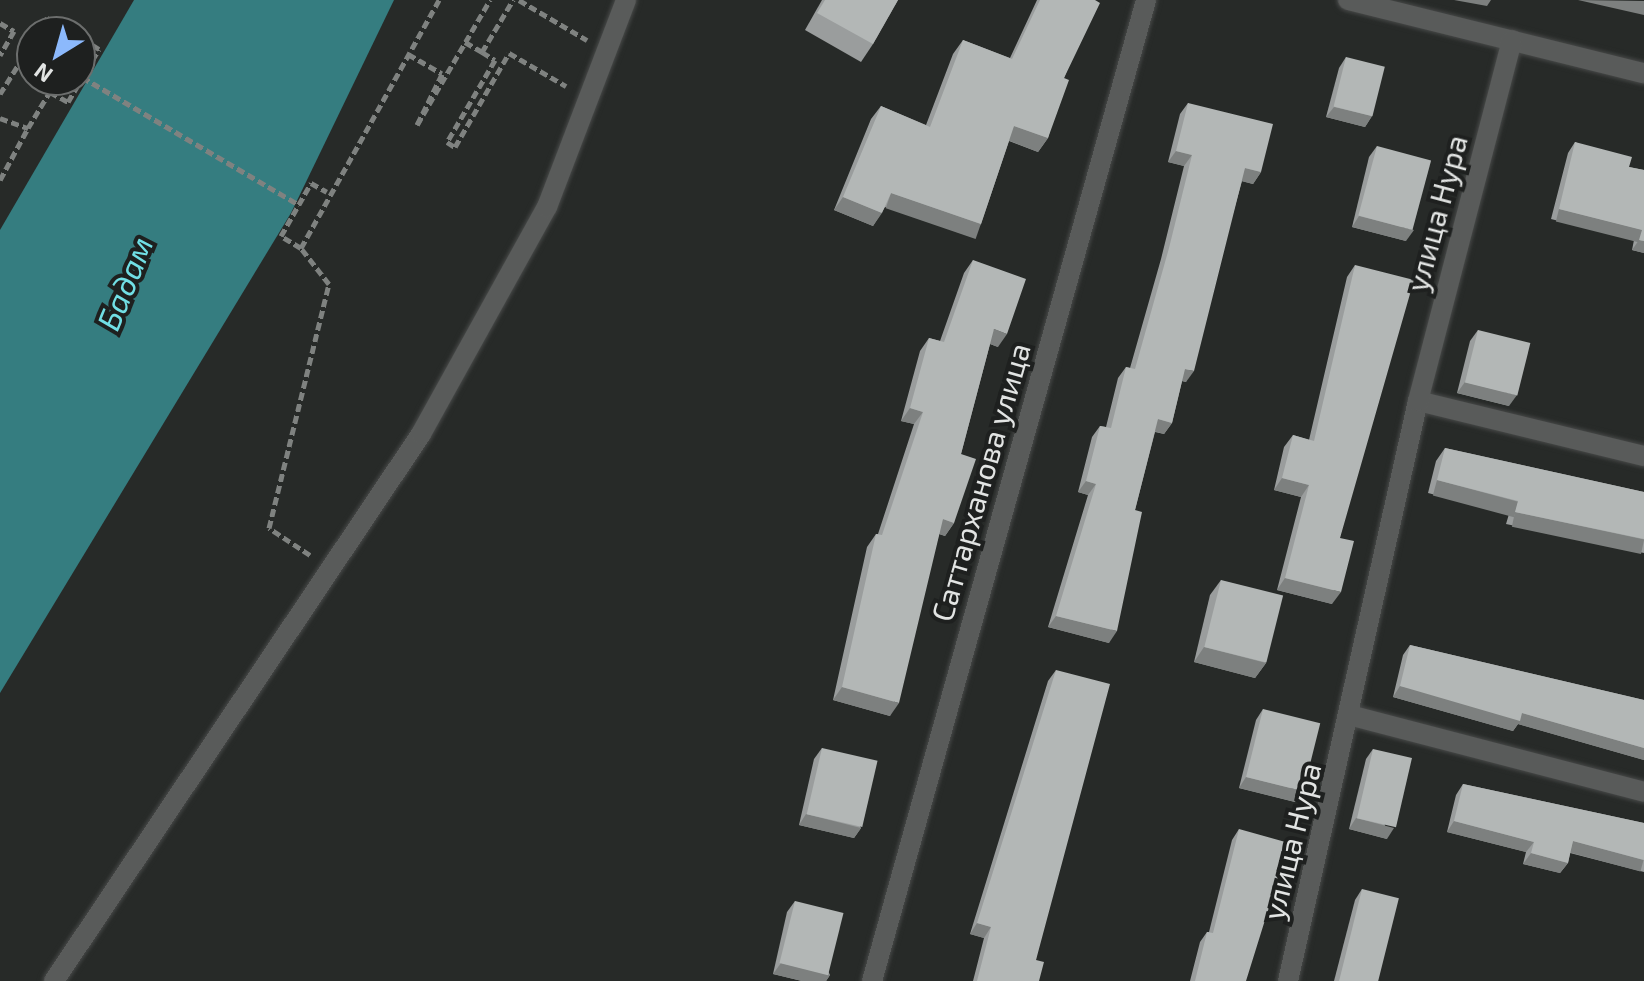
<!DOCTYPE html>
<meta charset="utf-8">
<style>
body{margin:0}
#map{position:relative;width:1644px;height:981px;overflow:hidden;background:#272a28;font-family:"Exo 2",sans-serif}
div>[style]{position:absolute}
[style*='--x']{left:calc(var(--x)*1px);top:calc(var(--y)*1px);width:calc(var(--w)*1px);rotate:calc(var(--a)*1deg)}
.water>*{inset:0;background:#357d80}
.path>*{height:5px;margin-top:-2.5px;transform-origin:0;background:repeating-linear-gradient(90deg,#7f8280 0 8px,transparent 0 12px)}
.roads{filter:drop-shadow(0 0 2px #474948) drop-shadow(0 0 2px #474948)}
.minor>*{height:20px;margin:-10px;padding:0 10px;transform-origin:10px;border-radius:10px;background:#595b5a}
.wall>*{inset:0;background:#9a9d9d}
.shaded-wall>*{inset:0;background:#7d807f;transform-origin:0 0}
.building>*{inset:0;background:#b3b7b6;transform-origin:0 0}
span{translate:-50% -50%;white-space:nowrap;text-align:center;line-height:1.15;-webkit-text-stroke:8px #1e201f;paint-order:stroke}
.street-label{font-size:30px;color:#e2e4e3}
.water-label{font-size:32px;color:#71dfe5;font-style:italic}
.north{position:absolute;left:16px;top:16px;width:80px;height:80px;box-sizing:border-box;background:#1e201f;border:2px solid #6c6e6d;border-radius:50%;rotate:217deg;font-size:22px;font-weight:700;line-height:32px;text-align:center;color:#e2e4e3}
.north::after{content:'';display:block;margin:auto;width:28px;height:36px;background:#8cb9fc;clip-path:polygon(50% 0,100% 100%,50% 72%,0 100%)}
</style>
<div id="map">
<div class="water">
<div style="clip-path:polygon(134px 0,394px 0,291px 213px,0 693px,0 230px)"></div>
</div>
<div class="path">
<div style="--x:519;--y:0;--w:79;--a:30.5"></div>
<div style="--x:0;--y:23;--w:16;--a:30"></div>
<div style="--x:14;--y:31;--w:28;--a:120"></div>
<div style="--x:38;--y:32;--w:17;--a:-57"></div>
<div style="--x:47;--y:18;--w:28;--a:30"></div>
<div style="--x:465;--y:42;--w:20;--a:30"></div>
<div style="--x:482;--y:52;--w:61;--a:-59.2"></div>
<div style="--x:482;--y:52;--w:15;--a:32"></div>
<div style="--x:495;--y:60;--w:95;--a:120.3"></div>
<div style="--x:447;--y:142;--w:9;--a:32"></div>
<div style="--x:455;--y:147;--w:108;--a:-60.1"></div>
<div style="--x:509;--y:53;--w:66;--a:30.1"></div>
<div style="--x:408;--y:54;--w:39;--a:30"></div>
<div style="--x:442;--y:74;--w:57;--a:116.1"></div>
<div style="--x:417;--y:125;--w:145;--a:-59.7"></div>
<div style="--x:82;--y:77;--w:252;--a:30.5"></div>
<div style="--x:50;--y:92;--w:21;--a:29"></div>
<div style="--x:68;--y:102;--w:61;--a:-59.7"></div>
<div style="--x:99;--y:49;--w:22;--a:-148"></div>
<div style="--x:0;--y:94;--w:60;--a:-57.9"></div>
<div style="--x:0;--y:118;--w:30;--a:20"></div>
<div style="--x:28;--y:128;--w:56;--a:-58.9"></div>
<div style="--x:0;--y:180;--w:59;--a:-61.7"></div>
<div style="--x:301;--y:248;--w:23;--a:-149"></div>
<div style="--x:281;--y:236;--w:61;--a:-60.5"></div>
<div style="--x:311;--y:183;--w:18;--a:29"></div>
<div style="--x:310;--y:555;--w:49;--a:-146.6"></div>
<div style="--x:269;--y:528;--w:251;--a:-76.2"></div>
<div style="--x:329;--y:284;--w:46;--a:-127.9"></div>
<div style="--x:301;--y:248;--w:284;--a:-60.9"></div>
</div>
<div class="roads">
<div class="minor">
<div style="--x:1348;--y:0;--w:305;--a:13.9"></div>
<div style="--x:1418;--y:401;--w:233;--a:13.7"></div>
<div style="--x:1353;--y:716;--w:301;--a:14.6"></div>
<div style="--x:54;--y:981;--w:659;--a:-56.14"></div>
<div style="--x:421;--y:434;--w:260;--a:-61"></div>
<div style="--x:547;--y:207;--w:222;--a:-69.1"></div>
<div style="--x:872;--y:981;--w:1019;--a:-74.39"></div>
<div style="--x:1288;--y:981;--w:594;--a:-77.37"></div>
<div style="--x:1418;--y:401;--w:373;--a:-75.4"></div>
</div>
</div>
<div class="wall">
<div style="clip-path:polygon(822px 0,898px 0,873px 44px,861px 62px,805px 30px)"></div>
<div style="clip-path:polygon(1037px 0,1095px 0,1064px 78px,1048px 138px,1038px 152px,1009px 141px,981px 224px,972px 237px,885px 207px,873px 226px,834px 210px,871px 119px,881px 106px,926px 125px,953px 54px,963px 40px,1010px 58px)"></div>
<div style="clip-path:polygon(1346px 57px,1372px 116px,1365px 127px,1326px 117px,1339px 68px)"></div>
<div style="clip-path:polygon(1188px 103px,1261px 172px,1253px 184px,1242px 181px,1186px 382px,1182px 381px,1172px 423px,1164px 434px,1155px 432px,1135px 510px,1109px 643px,1048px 627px,1088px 495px,1078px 492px,1092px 437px,1100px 426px,1106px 427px,1118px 378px,1126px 367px,1130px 368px,1161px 259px,1184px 166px,1168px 162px,1180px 114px)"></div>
<div style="clip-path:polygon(1575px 142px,1629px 167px,1644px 170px,1644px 253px,1632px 250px,1634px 240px,1551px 219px,1568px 153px)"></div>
<div style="clip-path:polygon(1377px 146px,1406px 241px,1352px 227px,1369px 157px)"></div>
<div style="clip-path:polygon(973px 260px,998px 347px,990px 344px,961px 454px,954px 523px,945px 536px,939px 534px,890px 716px,833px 700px,867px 547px,876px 534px,878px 534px,914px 424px,901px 421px,920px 351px,929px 338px,940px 341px,964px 273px)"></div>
<div style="clip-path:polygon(1355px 265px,1340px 538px,1332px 604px,1277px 590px,1301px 497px,1274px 490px,1284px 447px,1293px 435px,1309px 440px,1347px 277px)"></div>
<div style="clip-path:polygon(1478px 330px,1509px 406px,1457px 393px,1470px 341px)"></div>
<div style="clip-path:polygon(1445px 448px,1644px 492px,1644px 553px,1506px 524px,1509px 514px,1428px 493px,1436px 461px)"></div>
<div style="clip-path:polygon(1221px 580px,1266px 663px,1255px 678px,1194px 662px,1210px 595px)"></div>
<div style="clip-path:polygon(1410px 645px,1644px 700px,1644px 760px,1518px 724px,1513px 731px,1393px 697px,1403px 655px)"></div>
<div style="clip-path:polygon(1056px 670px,1036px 960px,1039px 981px,973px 981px,984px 938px,970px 934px,1048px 681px)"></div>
<div style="clip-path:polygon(1263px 709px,1295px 802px,1239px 788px,1256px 720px)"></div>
<div style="clip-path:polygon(822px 748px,861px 828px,854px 838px,799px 825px,814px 759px)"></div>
<div style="clip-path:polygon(1373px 749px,1387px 839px,1349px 829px,1366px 759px)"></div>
<div style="clip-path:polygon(1463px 784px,1644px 823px,1644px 872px,1570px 853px,1568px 863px,1560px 873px,1523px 864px,1526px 852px,1447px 832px,1456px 795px)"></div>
<div style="clip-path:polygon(1239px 829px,1246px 981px,1190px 981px,1200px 942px,1207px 932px,1209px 932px,1232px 840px)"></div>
<div style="clip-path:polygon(1362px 889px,1378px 981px,1334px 981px,1355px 900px)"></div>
<div style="clip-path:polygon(795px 901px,830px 975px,826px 981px,802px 981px,773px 974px,787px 912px)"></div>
</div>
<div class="shaded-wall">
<div style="clip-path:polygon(1454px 0,1491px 0,1487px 6px)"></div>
<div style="clip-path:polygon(1578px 0,1644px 1px,1644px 15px)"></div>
<div style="clip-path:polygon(1334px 107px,1372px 116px,1365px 127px,1326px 117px)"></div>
<div style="clip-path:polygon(1014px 126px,1048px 138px,1038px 152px,1005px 139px)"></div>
<div style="clip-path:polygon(1176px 151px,1192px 155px,1184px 166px,1168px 162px)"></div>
<div style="clip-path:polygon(1245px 168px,1261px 172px,1253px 184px,1237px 180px)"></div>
<div style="left:891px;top:193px;width:95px;height:16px;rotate:19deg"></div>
<div style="clip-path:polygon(843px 197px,882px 213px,873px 226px,834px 210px)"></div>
<div style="left:1559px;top:209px;width:86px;height:13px;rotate:14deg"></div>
<div style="clip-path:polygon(1359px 216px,1414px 230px,1406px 241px,1352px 227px)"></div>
<div style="clip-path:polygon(1639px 240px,1644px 241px,1644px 253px,1632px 250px)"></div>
<div style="clip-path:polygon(994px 329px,1007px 334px,998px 347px,985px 342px)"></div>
<div style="clip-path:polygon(1185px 369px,1194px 371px,1186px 382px,1177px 380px)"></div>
<div style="clip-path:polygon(1465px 382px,1517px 395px,1509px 406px,1457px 393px)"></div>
<div style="clip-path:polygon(910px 408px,923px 412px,914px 424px,901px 421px)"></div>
<div style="clip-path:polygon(1158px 419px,1172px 423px,1164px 434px,1150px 430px)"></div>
<div style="clip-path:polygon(1282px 478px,1309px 485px,1301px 497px,1274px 490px)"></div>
<div style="left:1437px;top:480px;width:84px;height:16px;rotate:15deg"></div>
<div style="clip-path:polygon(1086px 481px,1096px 484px,1088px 495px,1078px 492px)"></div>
<div style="left:1515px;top:512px;width:132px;height:15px;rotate:12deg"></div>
<div style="clip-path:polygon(943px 519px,954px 523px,945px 536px,934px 532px)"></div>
<div style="clip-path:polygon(1285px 578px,1341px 592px,1332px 604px,1277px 590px)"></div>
<div style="clip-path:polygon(1056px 616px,1117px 631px,1109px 643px,1048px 627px)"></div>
<div style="clip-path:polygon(1204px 647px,1266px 663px,1255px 678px,1194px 662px)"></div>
<div style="clip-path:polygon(1400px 686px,1522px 713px,1644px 748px,1644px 760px,1518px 724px,1513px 731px,1393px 697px)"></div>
<div style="clip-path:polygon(842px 687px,899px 703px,890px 716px,833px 700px)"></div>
<div style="clip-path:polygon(1246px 777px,1303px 791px,1295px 802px,1239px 788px)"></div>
<div style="clip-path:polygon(806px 814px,861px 828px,854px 838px,799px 825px)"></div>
<div style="clip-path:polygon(1356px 818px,1394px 828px,1387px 839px,1349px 829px)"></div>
<div style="clip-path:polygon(1454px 821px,1534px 842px,1526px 852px,1447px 832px)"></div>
<div style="left:1573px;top:841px;width:73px;height:12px;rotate:15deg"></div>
<div style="clip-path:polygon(1531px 853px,1568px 863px,1560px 873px,1523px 864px)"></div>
<div style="clip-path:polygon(977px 923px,991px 927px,984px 938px,970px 934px)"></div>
<div style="clip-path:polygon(781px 963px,830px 975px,826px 981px,802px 981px,773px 974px)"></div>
</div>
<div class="building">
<div style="clip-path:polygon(825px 0,898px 0,873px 44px,817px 13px)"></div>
<div style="clip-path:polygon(1040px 0,1095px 0,1100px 3px,1064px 78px,1069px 80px,1048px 138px,1014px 126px,981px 224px,891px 193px,882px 213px,843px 197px,881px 106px,930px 127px,963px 40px,1012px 59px)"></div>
<div style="left:1346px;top:57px;width:40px;height:51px;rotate:14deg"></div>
<div style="clip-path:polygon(1188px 103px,1273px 124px,1261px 172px,1245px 168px,1194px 371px,1185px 369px,1172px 423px,1158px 419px,1135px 510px,1142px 512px,1117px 631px,1056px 616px,1096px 484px,1086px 481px,1100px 426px,1111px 428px,1126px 367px,1135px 369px,1169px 248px,1192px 155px,1176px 151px)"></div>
<div style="clip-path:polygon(1575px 142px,1632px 157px,1629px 167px,1644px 170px,1644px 241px,1639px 240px,1642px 230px,1559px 209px)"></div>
<div style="left:1377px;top:146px;width:56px;height:72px;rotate:15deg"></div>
<div style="clip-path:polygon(973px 260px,1026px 279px,1007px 334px,994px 329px,961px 454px,976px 459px,954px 523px,943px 519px,899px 703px,842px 687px,876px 534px,882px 535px,923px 412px,910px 408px,929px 338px,944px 342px)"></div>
<div style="clip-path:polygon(1355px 265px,1414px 280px,1340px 538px,1354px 541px,1341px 592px,1285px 578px,1309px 485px,1282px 478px,1293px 435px,1314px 441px)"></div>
<div style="left:1478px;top:330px;width:54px;height:54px;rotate:14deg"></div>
<div style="clip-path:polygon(1445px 448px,1644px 492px,1644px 539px,1515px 512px,1518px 501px,1437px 480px)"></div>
<div style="left:1221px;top:580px;width:64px;height:69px;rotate:14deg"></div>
<div style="clip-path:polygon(1410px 645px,1644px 700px,1644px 748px,1522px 713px,1520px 721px,1400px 686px)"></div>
<div style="clip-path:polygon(1056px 670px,1110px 684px,1036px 960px,1044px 962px,1039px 981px,977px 981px,991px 927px,977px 923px)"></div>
<div style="left:1263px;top:709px;width:59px;height:70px;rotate:14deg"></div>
<div style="left:822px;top:748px;width:57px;height:68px;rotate:13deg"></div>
<div style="left:1373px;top:749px;width:40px;height:71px;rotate:13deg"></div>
<div style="clip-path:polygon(1463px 784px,1644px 823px,1644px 860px,1573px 841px,1568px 863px,1531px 853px,1534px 842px,1454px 821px)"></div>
<div style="clip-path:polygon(1239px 829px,1289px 843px,1246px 981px,1195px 981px,1207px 932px,1213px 933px)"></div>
<div style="left:1362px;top:889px;width:38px;height:95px;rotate:14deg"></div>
<div style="left:795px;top:901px;width:50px;height:64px;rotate:14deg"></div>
</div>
<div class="street-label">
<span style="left:1436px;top:213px;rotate:-75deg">улица Нура</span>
<span style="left:980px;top:482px;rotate:-74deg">Саттарханова улица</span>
<span style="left:1291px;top:841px;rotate:-76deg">улица Нура</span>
</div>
<div class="water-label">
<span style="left:124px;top:283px;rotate:-68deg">Бадам</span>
</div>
<div class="north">N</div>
</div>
